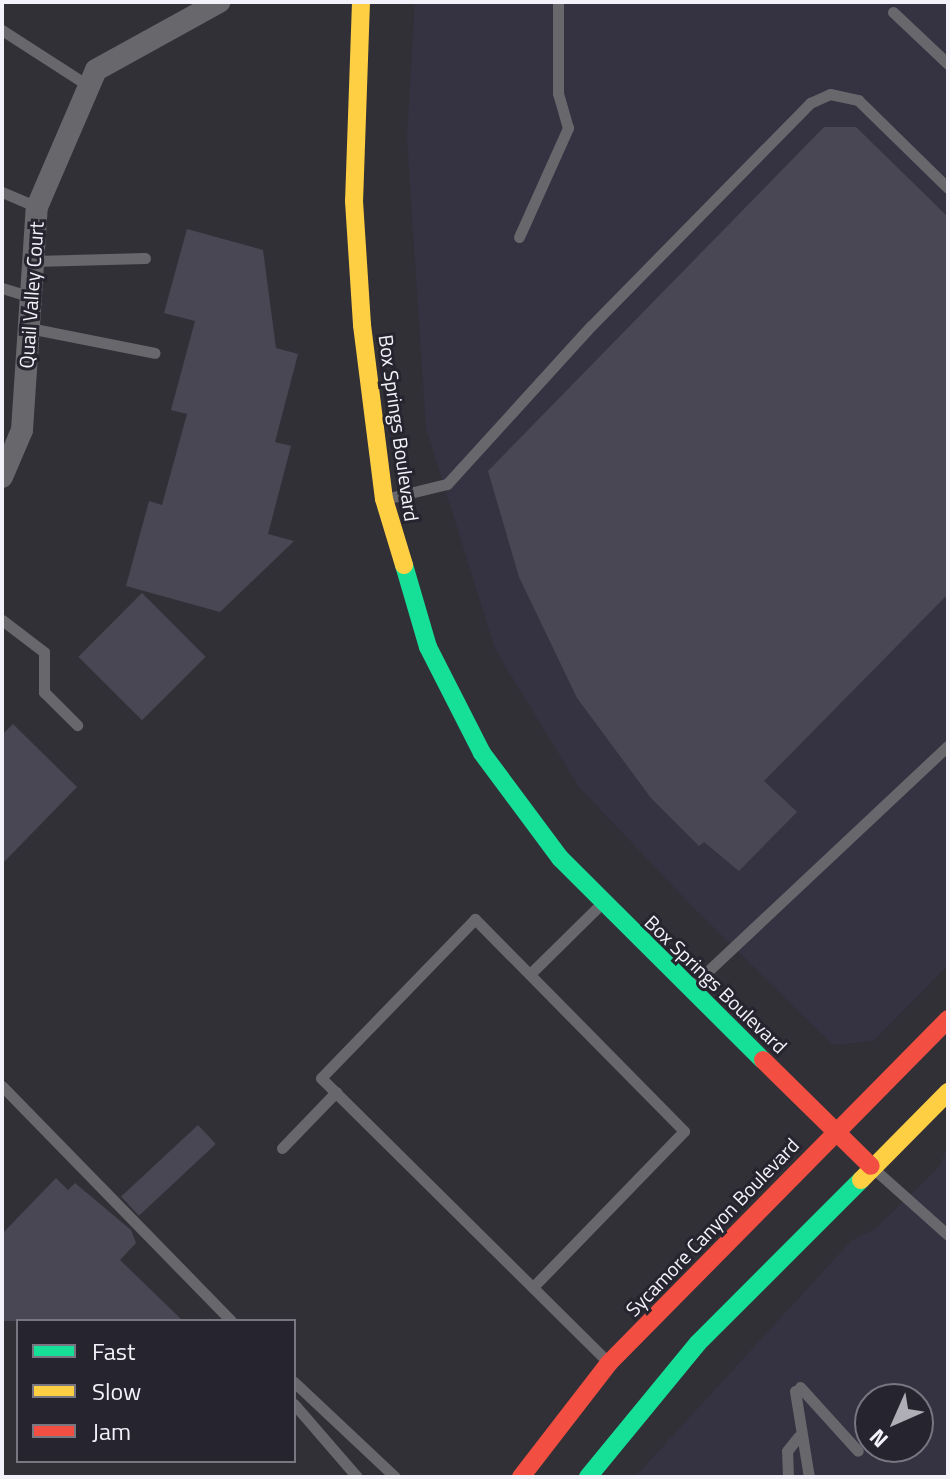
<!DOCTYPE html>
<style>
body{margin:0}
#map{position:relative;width:950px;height:1479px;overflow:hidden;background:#313037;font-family:"Titillium Web",sans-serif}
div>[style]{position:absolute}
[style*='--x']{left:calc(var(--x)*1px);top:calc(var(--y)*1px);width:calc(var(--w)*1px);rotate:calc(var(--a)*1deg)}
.built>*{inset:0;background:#353242}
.building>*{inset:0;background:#4a4754;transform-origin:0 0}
.lane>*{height:11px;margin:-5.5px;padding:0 5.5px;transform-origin:5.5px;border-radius:5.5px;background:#68676c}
.street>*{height:22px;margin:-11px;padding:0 11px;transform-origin:11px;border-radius:11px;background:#68676c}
.fast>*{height:18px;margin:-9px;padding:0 9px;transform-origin:9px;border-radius:9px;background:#16e098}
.slow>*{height:18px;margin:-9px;padding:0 9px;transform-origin:9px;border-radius:9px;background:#ffcf43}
.jam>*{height:18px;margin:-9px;padding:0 9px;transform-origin:9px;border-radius:9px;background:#f24e42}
span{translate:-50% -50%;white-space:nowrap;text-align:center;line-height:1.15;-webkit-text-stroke:6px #26242f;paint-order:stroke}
.street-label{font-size:20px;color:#f3f1fa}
.frame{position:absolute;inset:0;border:4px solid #f3f1fa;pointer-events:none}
.legend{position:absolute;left:16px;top:1319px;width:280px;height:144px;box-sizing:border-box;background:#26242f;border:2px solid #787680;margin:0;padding:10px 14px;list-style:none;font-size:24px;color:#f3f1fa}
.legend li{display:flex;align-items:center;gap:16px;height:40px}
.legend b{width:40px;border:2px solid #787680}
.north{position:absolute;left:854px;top:1383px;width:80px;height:80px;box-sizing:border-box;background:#26242f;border:2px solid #787680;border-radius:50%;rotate:225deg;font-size:22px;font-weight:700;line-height:32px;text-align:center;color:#f3f1fa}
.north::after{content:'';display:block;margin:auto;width:28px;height:36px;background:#afadb6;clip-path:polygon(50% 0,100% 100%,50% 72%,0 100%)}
</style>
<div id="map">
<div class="built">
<div style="clip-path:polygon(415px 2px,948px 2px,948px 965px,873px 1041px,833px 1045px,691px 905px,579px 787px,495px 649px,426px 428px,407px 138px)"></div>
<div style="clip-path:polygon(evenodd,948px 1145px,948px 1477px,635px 1477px,851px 1241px,875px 1229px,940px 1166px,948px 1145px,870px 1399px,918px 1399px,918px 1447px,870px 1447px,870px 1399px)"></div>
</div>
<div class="building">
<div style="clip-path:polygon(824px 127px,856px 127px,948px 217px,948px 594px,764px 781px,797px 812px,739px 871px,704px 842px,699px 846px,651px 798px,577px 698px,519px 577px,488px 471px)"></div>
<div style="clip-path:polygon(187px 229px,263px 250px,276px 348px,298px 354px,275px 442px,291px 446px,268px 534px,294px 541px,220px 612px,126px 586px,149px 501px,162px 505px,187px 414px,171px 410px,195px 321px,164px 313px)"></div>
<div style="left:142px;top:593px;width:90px;height:90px;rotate:45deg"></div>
<div style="clip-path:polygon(13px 724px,77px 787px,2px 864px,2px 735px)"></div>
<div style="left:198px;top:1125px;width:26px;height:105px;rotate:47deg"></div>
<div style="clip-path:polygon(56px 1178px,68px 1190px,75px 1183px,131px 1230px,136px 1243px,120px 1260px,183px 1321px,2px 1321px,2px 1234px)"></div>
</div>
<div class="lane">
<div style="--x:893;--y:12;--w:76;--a:43.4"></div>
<div style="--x:2;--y:30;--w:103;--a:32.8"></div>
<div style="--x:2;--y:192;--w:38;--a:23"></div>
<div style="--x:519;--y:237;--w:120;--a:-65.8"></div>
<div style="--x:568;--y:128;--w:36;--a:-106"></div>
<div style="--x:558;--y:93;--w:91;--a:-90"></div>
<div style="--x:34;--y:261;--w:111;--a:-1.5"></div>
<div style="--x:2;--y:288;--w:30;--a:17"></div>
<div style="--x:29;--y:328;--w:128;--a:11.2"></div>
<div style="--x:385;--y:499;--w:64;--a:-13.6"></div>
<div style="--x:447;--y:484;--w:214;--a:-47.7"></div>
<div style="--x:591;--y:326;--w:313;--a:-45.5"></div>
<div style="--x:810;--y:103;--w:22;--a:-24"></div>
<div style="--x:830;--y:94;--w:29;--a:12"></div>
<div style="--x:858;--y:100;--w:126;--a:44.4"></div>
<div style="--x:2;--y:620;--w:53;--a:37.3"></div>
<div style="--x:44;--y:652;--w:40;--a:90"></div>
<div style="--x:44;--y:692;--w:47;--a:45"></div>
<div style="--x:530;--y:974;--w:101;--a:-44.6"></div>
<div style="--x:692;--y:986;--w:351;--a:-43.2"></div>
<div style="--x:2;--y:1086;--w:328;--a:45.7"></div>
<div style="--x:282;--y:1148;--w:78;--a:-46"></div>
<div style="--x:874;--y:1169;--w:99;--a:41.7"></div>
<div style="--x:533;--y:1287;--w:217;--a:-45.9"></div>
<div style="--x:684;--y:1131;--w:298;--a:-134.6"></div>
<div style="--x:475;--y:919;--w:221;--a:134.1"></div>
<div style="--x:321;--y:1078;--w:405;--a:44.7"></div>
<div style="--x:294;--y:1382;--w:139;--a:43.2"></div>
<div style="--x:800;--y:1387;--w:86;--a:47.8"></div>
<div style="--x:795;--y:1391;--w:87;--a:80.8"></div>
<div style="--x:294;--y:1404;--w:96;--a:49.2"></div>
<div style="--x:788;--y:1477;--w:26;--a:-92"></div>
<div style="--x:787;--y:1451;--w:18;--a:-52"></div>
</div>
<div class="street">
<div style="--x:2;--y:477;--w:51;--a:-66.9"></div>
<div style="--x:22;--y:430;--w:224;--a:-86.2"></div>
<div style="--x:37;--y:207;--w:149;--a:-66.7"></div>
<div style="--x:96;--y:70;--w:141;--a:-28.9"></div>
</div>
<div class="fast">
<div style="--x:404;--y:565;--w:85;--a:73.7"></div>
<div style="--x:428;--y:647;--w:119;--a:63"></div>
<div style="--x:482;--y:753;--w:131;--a:53.4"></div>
<div style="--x:560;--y:858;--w:286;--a:44.9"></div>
<div style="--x:588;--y:1477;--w:173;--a:-50.6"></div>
<div style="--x:698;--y:1343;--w:231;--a:-45"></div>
</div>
<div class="slow">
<div style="--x:361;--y:2;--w:199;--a:92"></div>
<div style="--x:354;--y:201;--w:124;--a:86.3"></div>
<div style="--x:362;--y:325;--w:175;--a:82.8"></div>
<div style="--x:384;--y:499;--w:69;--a:73.1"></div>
<div style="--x:861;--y:1180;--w:124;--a:-45.3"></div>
</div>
<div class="jam">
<div style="--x:763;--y:1060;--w:151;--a:44.5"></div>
<div style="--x:521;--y:1477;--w:144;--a:-52.3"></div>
<div style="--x:609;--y:1363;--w:483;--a:-45.4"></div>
</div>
<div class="street-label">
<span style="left:31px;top:295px;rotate:-86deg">Quail Valley Court</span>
<span style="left:399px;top:428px;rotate:82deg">Box Springs Boulevard</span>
<span style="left:716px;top:984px;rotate:44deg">Box Springs Boulevard</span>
<span style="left:712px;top:1227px;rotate:-46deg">Sycamore Canyon Boulevard</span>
</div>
<div class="frame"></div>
<ul class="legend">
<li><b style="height:10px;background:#16e098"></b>Fast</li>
<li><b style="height:10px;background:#ffcf43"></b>Slow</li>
<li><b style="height:10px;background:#f24e42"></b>Jam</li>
</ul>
<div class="north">N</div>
</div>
